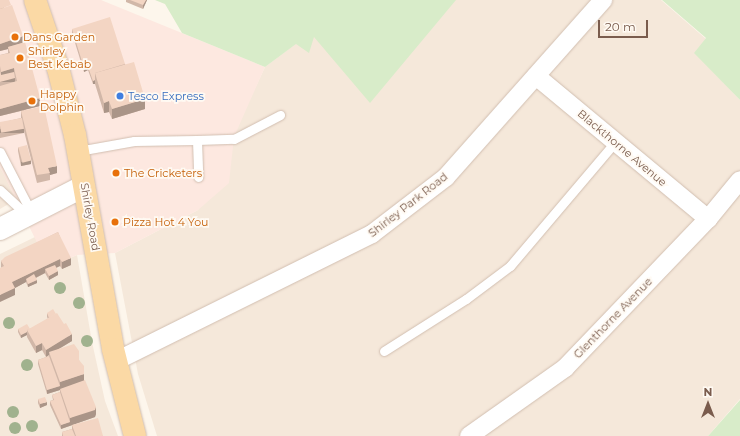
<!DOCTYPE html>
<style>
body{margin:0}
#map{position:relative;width:740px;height:436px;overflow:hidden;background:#fdf6ec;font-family:Montserrat,sans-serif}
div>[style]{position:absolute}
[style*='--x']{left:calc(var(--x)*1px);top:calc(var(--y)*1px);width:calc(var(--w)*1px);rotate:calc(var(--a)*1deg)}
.residential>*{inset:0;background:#f5e8da}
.commercial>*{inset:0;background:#fde8e0}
.green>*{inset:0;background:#d8ecc9}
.roads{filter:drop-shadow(0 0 1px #d1beb0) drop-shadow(0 0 1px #d1beb0)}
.service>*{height:9px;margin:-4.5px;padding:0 4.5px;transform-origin:4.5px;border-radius:4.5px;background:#fff}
.minor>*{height:18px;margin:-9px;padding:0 9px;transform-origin:9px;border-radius:9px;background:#fff}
.tertiary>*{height:22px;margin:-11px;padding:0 11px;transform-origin:11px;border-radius:11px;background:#fff}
.primary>*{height:22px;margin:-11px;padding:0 11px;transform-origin:11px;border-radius:11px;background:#fbd9a5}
.trees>*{width:12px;height:12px;margin:-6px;border-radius:50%;background:#a0b28e}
.wall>*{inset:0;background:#d1b7a8}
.shaded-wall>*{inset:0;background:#aa9588;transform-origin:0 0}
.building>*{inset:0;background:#f3d5c3;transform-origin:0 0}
.dots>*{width:11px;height:11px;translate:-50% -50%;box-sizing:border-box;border:2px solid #fffaf3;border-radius:50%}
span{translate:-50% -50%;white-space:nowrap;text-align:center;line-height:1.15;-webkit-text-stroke:3.5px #fffaf3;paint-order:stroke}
.food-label{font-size:11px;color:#c56008}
.left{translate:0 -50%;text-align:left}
.shop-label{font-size:11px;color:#366cbe}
.street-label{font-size:11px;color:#7a5c4d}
.north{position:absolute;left:688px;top:384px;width:40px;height:40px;-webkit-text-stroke:3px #fffaf3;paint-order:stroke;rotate:0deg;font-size:11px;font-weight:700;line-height:16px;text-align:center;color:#7a5c4d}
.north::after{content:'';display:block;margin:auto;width:14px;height:18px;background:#7a5c4d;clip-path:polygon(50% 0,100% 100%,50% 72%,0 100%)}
.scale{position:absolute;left:598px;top:20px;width:50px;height:18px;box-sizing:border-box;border:2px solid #7a5c4d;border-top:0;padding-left:5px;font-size:12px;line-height:14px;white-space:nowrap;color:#7a5c4d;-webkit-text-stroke:3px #fffaf3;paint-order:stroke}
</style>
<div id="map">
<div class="residential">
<div style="clip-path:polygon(455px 0,661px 0,706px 39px,695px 53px,740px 100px,740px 399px,708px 436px,157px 436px,138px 374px,115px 253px,198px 210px,265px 67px,310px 33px)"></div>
<div style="clip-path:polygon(0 167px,17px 199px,0 209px)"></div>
<div style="clip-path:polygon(35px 237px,49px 267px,77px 255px,92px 342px,105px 401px,118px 436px,0 436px,0 254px)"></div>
</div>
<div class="commercial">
<div style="clip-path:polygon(0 0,101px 0,265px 67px,234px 137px,229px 183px,198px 210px,115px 253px,77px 255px,49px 267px,0 167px)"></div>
</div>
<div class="green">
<div style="clip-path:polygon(155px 0,456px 0,370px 103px,314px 37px,309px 53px,296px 44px,265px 67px,182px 33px,165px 4px)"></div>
<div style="clip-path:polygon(662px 0,740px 0,740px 100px,694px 53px,706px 38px)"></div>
<div style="clip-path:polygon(740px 400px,740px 436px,708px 436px,709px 435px)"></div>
</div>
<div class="roads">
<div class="service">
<div style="--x:197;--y:140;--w:37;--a:-2"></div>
<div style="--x:234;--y:139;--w:52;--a:-27.6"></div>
<div style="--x:78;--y:151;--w:57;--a:-10.1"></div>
<div style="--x:134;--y:141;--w:63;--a:-0.9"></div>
<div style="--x:197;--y:140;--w:37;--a:88"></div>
<div style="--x:0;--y:152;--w:68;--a:62.7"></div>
<div style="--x:0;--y:190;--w:35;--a:43"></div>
<div style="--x:384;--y:351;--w:97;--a:-32.4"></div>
<div style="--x:466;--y:299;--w:55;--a:-36.9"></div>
<div style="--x:510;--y:266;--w:162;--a:-49.7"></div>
</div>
<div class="minor">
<div style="--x:536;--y:76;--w:224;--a:39.7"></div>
<div style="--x:116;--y:361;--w:286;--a:-26.4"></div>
<div style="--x:372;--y:234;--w:93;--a:-37.6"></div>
<div style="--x:446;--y:177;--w:237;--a:-48.4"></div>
<div style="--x:469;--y:436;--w:118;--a:-35.3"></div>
<div style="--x:565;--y:368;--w:207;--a:-46.2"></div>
<div style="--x:708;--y:219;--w:50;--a:-50.6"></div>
</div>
<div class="tertiary">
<div style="--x:0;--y:229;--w:94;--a:-27.1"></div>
</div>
<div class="primary">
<div style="--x:35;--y:0;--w:72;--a:71.3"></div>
<div style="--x:58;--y:68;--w:69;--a:75.8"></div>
<div style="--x:75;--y:135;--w:217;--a:79.9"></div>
<div style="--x:113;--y:349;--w:90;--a:75.8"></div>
</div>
</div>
<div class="trees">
<div style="left:60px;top:288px"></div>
<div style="left:79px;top:303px"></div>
<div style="left:9px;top:323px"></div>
<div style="left:87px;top:341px"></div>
<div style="left:27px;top:365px"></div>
<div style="left:13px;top:412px"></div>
<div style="left:32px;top:426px"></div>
<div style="left:15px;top:428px"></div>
</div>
<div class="wall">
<div style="clip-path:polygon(0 0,23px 43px,40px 106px,24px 110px,57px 173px,50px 175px,50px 180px,37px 183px,24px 131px,24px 133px,0 138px,0 123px,21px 118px,21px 111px,0 116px,0 55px,8px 53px,8px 49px,0 51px)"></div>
<div style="clip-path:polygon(126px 0,147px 0,143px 9px,126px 2px)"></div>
<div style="clip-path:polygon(72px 29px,125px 64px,145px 109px,112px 119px,109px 112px,104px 113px,95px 84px,93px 84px,88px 70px,84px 72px,72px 33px)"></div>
<div style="clip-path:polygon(18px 147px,31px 164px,21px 166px,18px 151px)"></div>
<div style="clip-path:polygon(58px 232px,71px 265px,62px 269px,60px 266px,56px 268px,58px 275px,49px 280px,45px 273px,36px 278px,37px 283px,28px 287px,26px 282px,15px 288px,15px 295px,1px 267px,1px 261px)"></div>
<div style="clip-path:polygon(47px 313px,72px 341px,59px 349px,79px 360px,84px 380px,96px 414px,95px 417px,61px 429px,50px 405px,50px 401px,53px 400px,52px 395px,60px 392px,60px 390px,47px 394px,38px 364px,38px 360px,49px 356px,49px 355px,46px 357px,42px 350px,36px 353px,27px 337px,27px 335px,21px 338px,18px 332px,18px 329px,30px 329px,48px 319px,47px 317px)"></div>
<div style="clip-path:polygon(38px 399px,47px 405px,40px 408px,38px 403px)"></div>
<div style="clip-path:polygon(72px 425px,103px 436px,62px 436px,62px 432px,72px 429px)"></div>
</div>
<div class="shaded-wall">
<div style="clip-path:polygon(146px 0,147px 0,143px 9px,143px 5px)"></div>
<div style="clip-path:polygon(23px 36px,23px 43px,8px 47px,8px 49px,0 51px,0 44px)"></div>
<div style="clip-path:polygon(88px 67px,88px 70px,84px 72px,84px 68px)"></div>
<div style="clip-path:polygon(14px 68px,14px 75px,1px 79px,1px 72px)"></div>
<div style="left:15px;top:78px;width:4px;height:16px;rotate:90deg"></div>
<div style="clip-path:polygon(95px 80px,95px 84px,93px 84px,93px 81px)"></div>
<div style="clip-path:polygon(40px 98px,40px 106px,0 116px,0 109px)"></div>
<div style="clip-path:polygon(145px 99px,145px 109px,112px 119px,112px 109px)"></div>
<div style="clip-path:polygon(109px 101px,109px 112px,104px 113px,104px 103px)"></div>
<div style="left:24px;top:129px;width:4px;height:25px;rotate:90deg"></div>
<div style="clip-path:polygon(31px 160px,31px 164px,21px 166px,21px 162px)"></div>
<div style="clip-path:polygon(57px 166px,57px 173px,50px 175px,48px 168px)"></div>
<div style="clip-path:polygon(71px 258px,71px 265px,62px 269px,62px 262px)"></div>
<div style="clip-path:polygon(60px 259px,60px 266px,47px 272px,45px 269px,45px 273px,27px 282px,26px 279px,26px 282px,15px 288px,15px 295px,0 302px,0 295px,12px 282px)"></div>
<div style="clip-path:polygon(58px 271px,58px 275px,49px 280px,49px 276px)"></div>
<div style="clip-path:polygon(37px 280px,37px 283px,28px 287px,28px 284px)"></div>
<div style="clip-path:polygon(27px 332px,27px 335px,21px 338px,21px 335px)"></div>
<div style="clip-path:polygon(72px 334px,72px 341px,50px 354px,49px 352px,49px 355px,46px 357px,46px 350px)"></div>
<div style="clip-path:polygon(42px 343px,42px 350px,36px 353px,36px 346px)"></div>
<div style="clip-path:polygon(84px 374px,84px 381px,60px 390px,60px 382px)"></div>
<div style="clip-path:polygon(60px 386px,60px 390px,47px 394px,47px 390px)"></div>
<div style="clip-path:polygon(47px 402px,47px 405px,40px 408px,40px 404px)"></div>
<div style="clip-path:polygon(96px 407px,96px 414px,95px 417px,61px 429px,61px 425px,70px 422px,70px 418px)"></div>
</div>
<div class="building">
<div style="clip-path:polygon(0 0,9px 0,11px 5px,0 9px)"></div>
<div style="clip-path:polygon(130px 0,146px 0,143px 5px)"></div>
<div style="clip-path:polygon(12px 5px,23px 36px,0 44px,0 9px)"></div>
<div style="clip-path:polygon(110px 17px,125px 64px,95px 73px,95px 80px,93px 81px,88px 67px,84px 68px,72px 29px)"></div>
<div style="clip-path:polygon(25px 42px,40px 98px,0 109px,0 86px,17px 81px,14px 68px,1px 72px,0 66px,0 55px,10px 53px,8px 47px)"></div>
<div style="clip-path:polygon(134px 62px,145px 99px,112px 109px,109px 101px,104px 103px,95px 73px)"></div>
<div style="clip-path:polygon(0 70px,1px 75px,14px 72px,15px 78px,0 82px)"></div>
<div style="clip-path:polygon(44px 106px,57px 166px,48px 168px,50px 173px,37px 175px,21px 111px)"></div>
<div style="left:22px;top:118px;width:11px;height:23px;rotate:80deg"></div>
<div style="left:27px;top:145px;width:16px;height:9px;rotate:75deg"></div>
<div style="clip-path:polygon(58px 232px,71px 258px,62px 262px,60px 259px,12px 282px,15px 288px,0 295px,0 268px,4px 266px,1px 261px,5px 257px)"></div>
<div style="clip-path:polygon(55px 265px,58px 271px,49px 276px,45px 269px)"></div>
<div style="clip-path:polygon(34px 274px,37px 280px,28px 284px,26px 279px)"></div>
<div style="clip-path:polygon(53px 309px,56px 314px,49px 318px,47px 313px)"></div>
<div style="clip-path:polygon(57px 313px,64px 324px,66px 323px,72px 334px,46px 350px,42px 343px,36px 346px,27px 330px)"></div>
<div style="clip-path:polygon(27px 324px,30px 329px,27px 330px,27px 332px,21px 335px,18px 329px)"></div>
<div style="clip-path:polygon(74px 344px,79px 351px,79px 360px,84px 366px,84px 374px,60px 382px,49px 352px)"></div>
<div style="clip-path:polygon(49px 356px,60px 386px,47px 390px,38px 360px)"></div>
<div style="clip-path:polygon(85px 380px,96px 407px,95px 410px,70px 418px,60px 389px)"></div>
<div style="clip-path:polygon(60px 392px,70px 422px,61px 425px,50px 401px,54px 400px,52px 395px)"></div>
<div style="clip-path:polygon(45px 397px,47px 402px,40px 404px,38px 399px)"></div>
<div style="clip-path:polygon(98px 418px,103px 436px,76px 436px,72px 425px)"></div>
<div style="clip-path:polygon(72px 429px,75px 436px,63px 436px,62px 432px)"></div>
</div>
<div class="dots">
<div style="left:15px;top:37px;background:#e8710a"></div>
<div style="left:20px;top:58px;background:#e8710a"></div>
<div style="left:120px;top:96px;background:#3f7fe0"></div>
<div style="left:32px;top:101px;background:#e8710a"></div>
<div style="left:116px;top:173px;background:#e8710a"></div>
<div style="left:115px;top:222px;background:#e8710a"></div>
</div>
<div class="food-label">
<span class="left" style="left:23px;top:37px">Dans Garden</span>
<span class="left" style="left:28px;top:58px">Shirley<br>Best Kebab</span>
<span class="left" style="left:40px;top:101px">Happy<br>Dolphin</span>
<span class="left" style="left:124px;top:173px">The Cricketers</span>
<span class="left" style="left:123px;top:222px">Pizza Hot 4 You</span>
</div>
<div class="shop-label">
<span class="left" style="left:128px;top:96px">Tesco Express</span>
</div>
<div class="street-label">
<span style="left:622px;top:148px;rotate:40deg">Blackthorne Avenue</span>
<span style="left:408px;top:205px;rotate:-38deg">Shirley Park Road</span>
<span style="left:90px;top:217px;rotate:80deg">Shirley Road</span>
<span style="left:613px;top:318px;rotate:-46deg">Glenthorne Avenue</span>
</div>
<div class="north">N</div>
<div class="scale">20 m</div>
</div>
